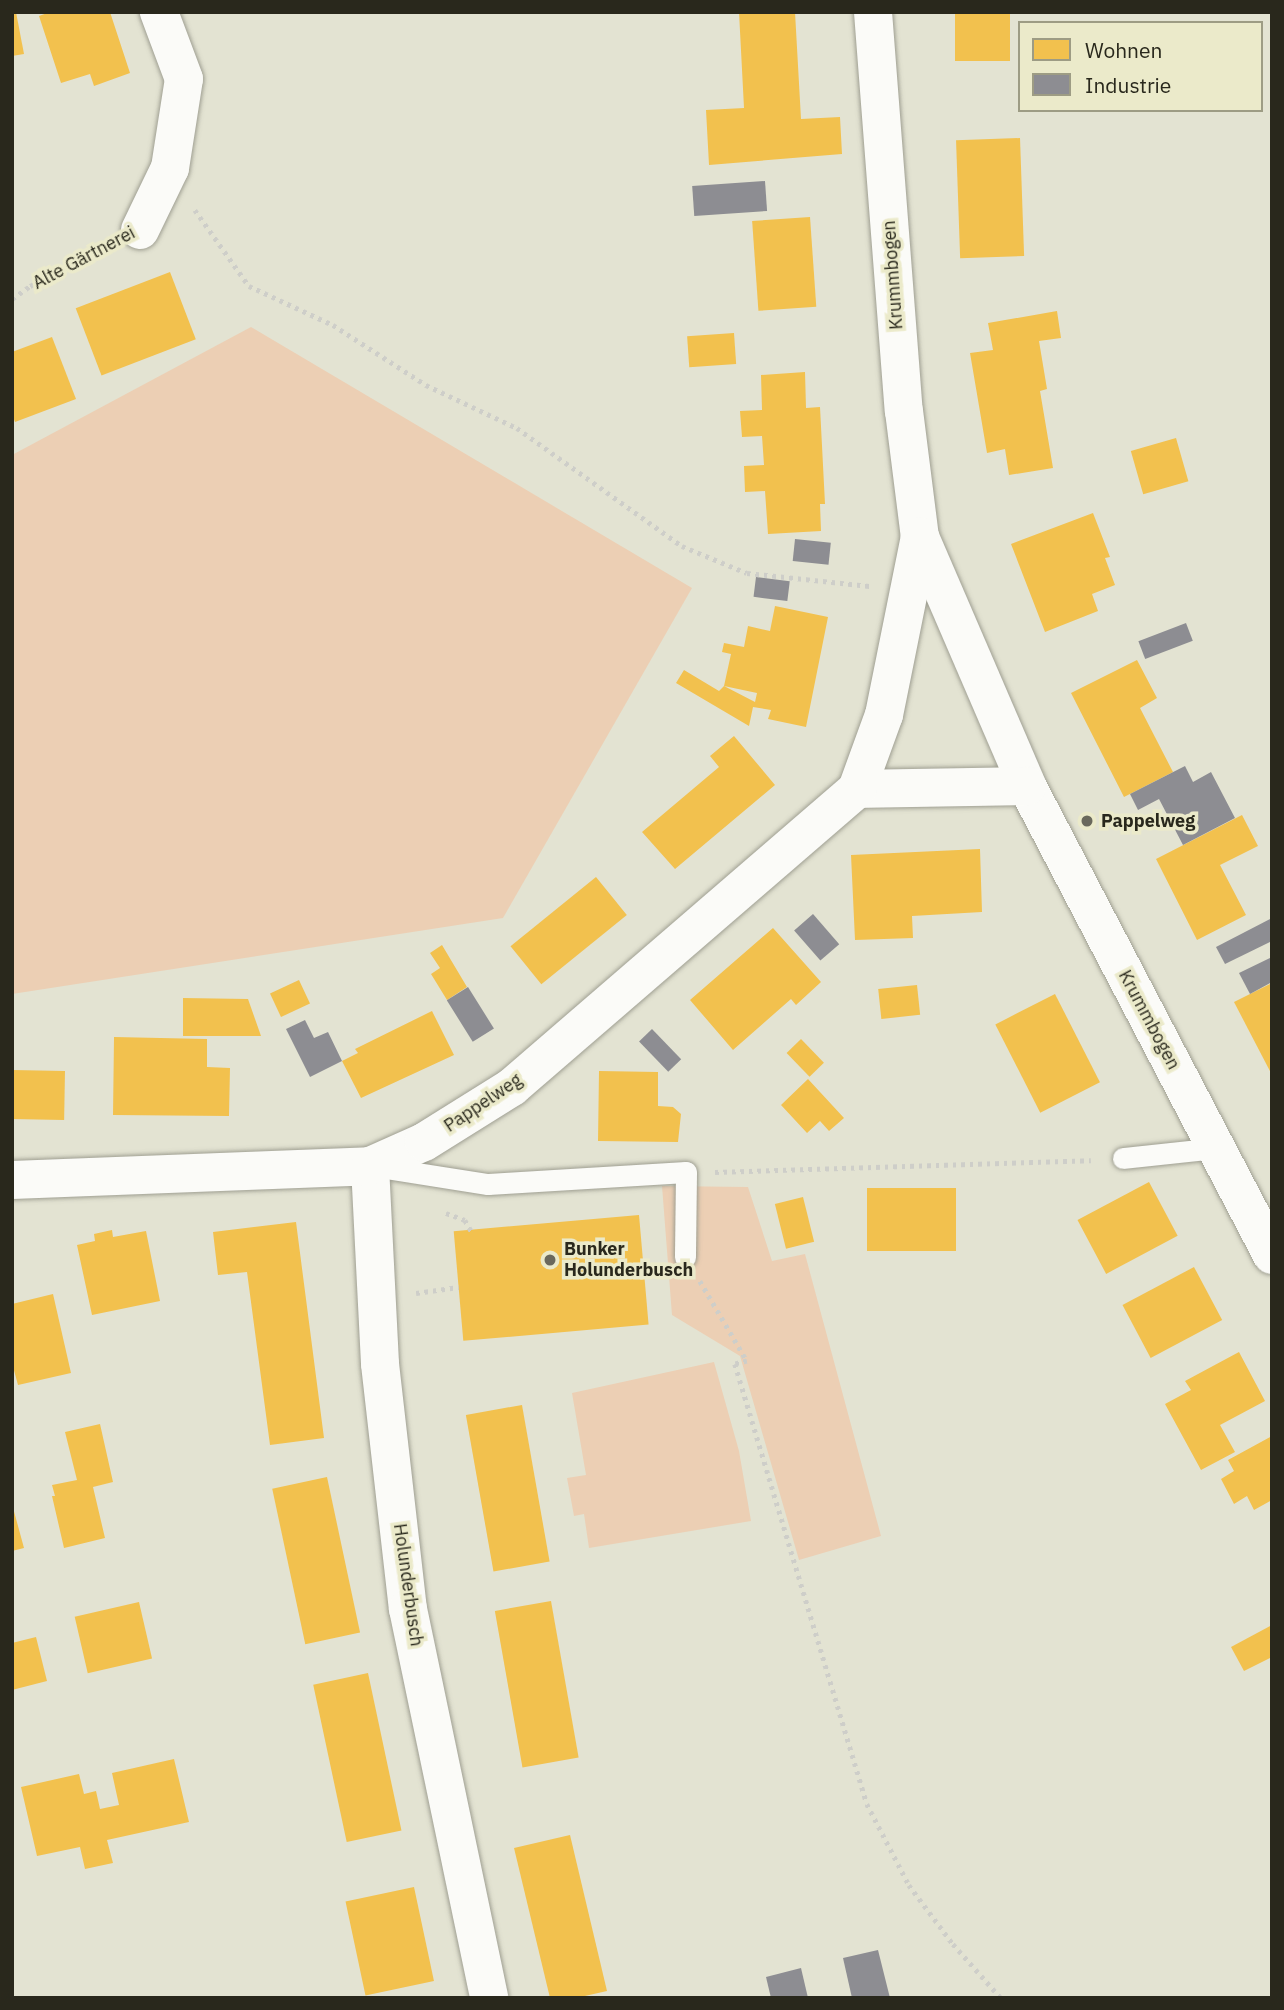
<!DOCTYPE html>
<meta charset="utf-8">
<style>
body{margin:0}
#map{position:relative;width:1284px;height:2010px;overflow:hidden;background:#e3e3d2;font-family:"IBM Plex Sans",sans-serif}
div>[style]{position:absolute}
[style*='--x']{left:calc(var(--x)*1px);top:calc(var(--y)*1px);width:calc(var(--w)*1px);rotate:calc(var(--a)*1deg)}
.green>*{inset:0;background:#eccfb4}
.homes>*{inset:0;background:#f2c14e;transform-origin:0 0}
.industry>*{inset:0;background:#8d8d92;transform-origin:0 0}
.path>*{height:4.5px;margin-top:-2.25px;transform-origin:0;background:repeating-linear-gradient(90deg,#cecec9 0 3.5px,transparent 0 8.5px)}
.roads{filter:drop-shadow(0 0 2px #9f9f92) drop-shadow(0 0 2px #9f9f92)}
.service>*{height:21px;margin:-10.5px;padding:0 10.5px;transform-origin:10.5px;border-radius:10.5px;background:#fbfbf8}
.minor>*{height:38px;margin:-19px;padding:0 19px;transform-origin:19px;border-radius:19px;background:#fbfbf8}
.dots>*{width:19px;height:19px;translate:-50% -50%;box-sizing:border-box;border:4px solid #ebeaca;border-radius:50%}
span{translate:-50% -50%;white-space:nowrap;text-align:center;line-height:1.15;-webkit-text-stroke:7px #ebeaca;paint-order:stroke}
.street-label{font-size:18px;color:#29281c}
.poi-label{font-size:18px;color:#29281c;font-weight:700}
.left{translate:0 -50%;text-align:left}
.frame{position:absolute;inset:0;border:14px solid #29281c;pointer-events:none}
.legend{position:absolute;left:1018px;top:21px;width:245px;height:91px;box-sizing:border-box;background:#ebeaca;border:2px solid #9d9c84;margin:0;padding:9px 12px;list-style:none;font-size:21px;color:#29281c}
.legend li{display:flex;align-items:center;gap:14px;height:35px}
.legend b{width:35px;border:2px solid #9d9c84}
</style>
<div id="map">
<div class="green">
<div style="clip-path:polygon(251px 327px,692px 588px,503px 918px,12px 994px,12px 455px)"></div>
<div style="clip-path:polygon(662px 1186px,748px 1187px,772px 1261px,805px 1254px,881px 1536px,799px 1560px,740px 1356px,672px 1315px)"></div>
<div style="clip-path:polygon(714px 1362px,739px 1451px,751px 1521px,589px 1548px,584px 1514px,574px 1516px,567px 1478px,586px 1475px,572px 1393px)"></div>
</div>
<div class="homes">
<div style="clip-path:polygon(12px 12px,16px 12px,24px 54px,12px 56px)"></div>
<div style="clip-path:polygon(50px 12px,110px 12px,130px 73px,94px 86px,90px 74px,61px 83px,39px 16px)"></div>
<div style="clip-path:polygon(739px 12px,795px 12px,801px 119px,840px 117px,842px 154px,709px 165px,706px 110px,744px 108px)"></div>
<div style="left:955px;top:12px;width:55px;height:49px"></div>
<div style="left:1020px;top:138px;width:118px;height:64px;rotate:88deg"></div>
<div style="left:810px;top:217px;width:90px;height:58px;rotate:86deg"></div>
<div style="left:170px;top:272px;width:72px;height:101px;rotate:69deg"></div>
<div style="clip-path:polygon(1057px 311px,1061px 338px,1039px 341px,1047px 389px,1040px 391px,1053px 468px,1009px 475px,1005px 449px,987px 453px,970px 353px,993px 350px,988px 323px)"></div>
<div style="left:734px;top:333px;width:31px;height:47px;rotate:86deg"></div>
<div style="clip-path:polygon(52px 337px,76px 399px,15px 422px,12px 414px,12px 352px)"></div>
<div style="clip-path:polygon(805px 372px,806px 408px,820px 407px,825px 504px,820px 504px,821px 531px,768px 534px,765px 491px,745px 492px,744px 466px,764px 465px,762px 436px,742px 437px,740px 411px,762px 410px,761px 375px)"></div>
<div style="left:1176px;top:438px;width:45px;height:47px;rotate:74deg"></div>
<div style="clip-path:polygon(1093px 513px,1110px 557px,1105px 558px,1115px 585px,1092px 594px,1098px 611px,1045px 632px,1011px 544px)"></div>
<div style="clip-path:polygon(775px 606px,828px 617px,806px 727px,768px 719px,771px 710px,753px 707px,749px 726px,676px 683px,684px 670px,719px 691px,724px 686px,755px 702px,757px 693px,724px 686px,731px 654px,722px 652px,724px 643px,744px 647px,748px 626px,770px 631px)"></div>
<div style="clip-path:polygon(1137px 660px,1157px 698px,1140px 708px,1173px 772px,1124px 797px,1071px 693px)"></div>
<div style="clip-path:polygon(734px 736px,775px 785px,675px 869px,642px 832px,719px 767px,710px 756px)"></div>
<div style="clip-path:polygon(1242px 815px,1258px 846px,1220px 865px,1246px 915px,1197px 940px,1156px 859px)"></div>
<div style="clip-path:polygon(980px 849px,982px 912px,912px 916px,913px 938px,855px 940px,851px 855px)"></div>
<div style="left:596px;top:877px;width:49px;height:110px;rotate:51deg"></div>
<div style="clip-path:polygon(773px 928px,821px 982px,796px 1005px,791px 999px,733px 1050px,690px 1000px)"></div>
<div style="clip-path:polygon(442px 945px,467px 987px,447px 1000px,431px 974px,440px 968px,430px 953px)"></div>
<div style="left:299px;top:980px;width:26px;height:32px;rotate:65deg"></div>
<div style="clip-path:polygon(1272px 983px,1272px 1075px,1234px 1002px)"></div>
<div style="left:917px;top:985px;width:30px;height:39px;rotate:84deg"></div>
<div style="left:1055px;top:994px;width:99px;height:67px;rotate:63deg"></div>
<div style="clip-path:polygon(183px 998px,248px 999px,261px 1036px,183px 1036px)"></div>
<div style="clip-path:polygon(432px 1011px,454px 1055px,361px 1098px,342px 1061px,358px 1053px,355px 1049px)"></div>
<div style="clip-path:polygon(114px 1037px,207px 1039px,207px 1067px,230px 1068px,229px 1116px,113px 1115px)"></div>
<div style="left:801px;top:1039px;width:33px;height:20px;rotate:46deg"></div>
<div style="left:12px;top:1070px;width:53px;height:49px;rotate:1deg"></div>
<div style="clip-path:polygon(599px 1071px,658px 1072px,658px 1106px,673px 1107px,681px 1114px,678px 1142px,598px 1141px)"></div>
<div style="clip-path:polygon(808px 1079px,844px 1118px,829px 1131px,820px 1121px,807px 1133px,781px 1105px)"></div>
<div style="left:1149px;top:1182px;width:61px;height:81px;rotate:62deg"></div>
<div style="left:867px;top:1188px;width:89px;height:63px"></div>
<div style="left:803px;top:1197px;width:46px;height:29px;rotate:76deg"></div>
<div style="left:639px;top:1215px;width:110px;height:186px;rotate:85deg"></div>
<div style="clip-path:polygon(296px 1222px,324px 1438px,270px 1445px,247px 1272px,218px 1275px,213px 1232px)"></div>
<div style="clip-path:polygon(112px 1230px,113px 1237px,146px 1231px,160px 1301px,92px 1315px,77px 1245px,95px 1241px,94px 1234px)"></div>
<div style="left:1194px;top:1267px;width:60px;height:81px;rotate:62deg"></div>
<div style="clip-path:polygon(53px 1294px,71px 1373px,18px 1385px,12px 1363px,12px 1304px)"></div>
<div style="clip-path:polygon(1239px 1352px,1265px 1401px,1220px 1425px,1235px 1452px,1201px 1470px,1165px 1404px,1191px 1390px,1185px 1381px)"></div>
<div style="left:522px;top:1405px;width:159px;height:57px;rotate:80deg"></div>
<div style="clip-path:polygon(100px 1424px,113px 1482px,93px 1487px,105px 1538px,64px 1548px,52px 1496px,55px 1496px,52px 1485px,77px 1480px,65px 1432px)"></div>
<div style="clip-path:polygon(1272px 1436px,1272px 1500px,1254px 1510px,1247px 1496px,1234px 1504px,1221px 1479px,1234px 1471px,1228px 1460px)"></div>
<div style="left:327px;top:1477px;width:159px;height:56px;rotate:78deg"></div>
<div style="clip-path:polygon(12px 1504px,24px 1548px,12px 1551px)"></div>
<div style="left:551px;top:1601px;width:159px;height:57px;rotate:80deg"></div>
<div style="left:139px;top:1602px;width:58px;height:66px;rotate:77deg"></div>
<div style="clip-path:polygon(1272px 1625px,1272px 1657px,1244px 1671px,1231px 1647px)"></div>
<div style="clip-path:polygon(36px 1637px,47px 1681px,12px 1690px,12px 1643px)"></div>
<div style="left:368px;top:1673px;width:161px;height:56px;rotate:78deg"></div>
<div style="clip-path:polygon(174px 1759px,189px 1822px,107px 1840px,113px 1863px,85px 1869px,80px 1847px,37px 1856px,21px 1787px,79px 1774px,84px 1794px,96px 1791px,100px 1809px,119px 1805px,112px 1773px)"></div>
<div style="clip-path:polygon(570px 1835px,607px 1991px,576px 1998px,550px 1998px,514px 1848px)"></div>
<div style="left:414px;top:1887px;width:96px;height:70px;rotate:78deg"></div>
</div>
<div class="industry">
<div style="left:765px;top:181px;width:30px;height:73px;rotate:86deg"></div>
<div style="left:795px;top:539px;width:36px;height:22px;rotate:6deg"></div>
<div style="left:756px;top:577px;width:34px;height:20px;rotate:7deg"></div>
<div style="left:1186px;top:623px;width:19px;height:51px;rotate:69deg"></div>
<div style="clip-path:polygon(1185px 766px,1193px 782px,1211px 772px,1235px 818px,1183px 845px,1159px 799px,1138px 810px,1130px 794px)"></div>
<div style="left:813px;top:914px;width:40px;height:25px;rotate:49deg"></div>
<div style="clip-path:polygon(1272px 918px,1272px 941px,1225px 964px,1216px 947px)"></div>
<div style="clip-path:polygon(1272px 957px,1272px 982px,1250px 994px,1239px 973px)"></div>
<div style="left:468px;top:987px;width:49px;height:25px;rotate:58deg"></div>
<div style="clip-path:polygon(305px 1020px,314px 1038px,328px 1032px,342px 1061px,310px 1077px,286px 1029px)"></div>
<div style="left:652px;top:1029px;width:42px;height:18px;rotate:46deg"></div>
<div style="clip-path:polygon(878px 1950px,890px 1998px,852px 1998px,843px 1958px)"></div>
<div style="clip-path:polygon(801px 1968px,808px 1998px,771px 1998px,766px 1977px)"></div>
</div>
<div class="path">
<div style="--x:195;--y:210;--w:93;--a:54.6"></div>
<div style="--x:249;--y:286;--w:93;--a:24.9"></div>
<div style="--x:333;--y:325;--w:111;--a:32.8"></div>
<div style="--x:426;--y:385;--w:101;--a:25.3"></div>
<div style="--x:517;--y:428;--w:203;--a:35.6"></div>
<div style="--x:682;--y:546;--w:70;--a:22.6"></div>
<div style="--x:747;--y:573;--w:123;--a:6.1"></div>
<div style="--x:12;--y:299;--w:22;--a:-36"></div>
<div style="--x:30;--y:286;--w:84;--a:-26.9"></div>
<div style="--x:715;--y:1172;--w:376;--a:-1.8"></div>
<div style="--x:446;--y:1213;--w:20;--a:20"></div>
<div style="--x:465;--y:1220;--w:14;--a:60"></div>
<div style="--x:700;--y:1281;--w:93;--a:59.6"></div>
<div style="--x:747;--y:1361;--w:12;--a:166"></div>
<div style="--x:735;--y:1364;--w:459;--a:73.3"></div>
<div style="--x:867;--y:1804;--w:91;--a:62.6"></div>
<div style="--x:909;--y:1885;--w:74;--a:53.3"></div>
<div style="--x:953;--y:1944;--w:72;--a:48.4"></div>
<div style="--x:416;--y:1293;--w:43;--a:-7.9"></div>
</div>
<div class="roads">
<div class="service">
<div style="--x:1123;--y:1158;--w:94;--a:-6.1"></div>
<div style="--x:379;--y:1167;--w:110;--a:8.9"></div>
<div style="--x:488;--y:1184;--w:198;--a:-3.5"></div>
<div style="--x:686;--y:1172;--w:85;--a:90.7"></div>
</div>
<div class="minor">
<div style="--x:873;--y:12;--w:400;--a:85.6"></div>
<div style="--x:904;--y:411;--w:127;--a:82.8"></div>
<div style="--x:920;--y:537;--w:271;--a:66.7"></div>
<div style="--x:1027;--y:786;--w:529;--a:62.42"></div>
<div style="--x:140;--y:230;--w:69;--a:-64.2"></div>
<div style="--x:170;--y:168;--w:90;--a:-81.1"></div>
<div style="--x:184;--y:79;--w:72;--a:-110.5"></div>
<div style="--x:857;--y:789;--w:170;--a:-1"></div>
<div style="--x:370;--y:1166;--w:198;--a:87.1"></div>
<div style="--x:380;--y:1364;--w:247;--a:83.5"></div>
<div style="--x:408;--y:1609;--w:397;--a:78.2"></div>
<div style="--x:12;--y:1180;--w:358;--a:-2.2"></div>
<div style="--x:370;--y:1166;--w:59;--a:-24"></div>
<div style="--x:424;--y:1142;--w:104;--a:-32"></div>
<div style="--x:512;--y:1087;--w:456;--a:-40.8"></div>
<div style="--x:857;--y:789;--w:79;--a:-70"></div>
<div style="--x:884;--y:715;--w:182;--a:-78.6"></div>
</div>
</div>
<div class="dots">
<div style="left:1087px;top:821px;background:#6a695c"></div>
<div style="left:550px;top:1260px;background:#6a695c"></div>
</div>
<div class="street-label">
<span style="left:84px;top:258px;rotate:-28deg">Alte Gärtnerei</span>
<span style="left:893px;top:275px;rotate:-94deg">Krummbogen</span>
<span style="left:1149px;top:1020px;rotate:62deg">Krummbogen</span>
<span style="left:483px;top:1103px;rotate:-34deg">Pappelweg</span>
<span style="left:408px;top:1585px;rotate:82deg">Holunderbusch</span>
</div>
<div class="poi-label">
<span class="left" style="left:1101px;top:821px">Pappelweg</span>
<span class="left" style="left:564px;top:1260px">Bunker<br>Holunderbusch</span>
</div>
<div class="frame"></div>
<ul class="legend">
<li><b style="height:19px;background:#f2c14e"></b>Wohnen</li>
<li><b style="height:19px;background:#8d8d92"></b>Industrie</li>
</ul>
</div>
